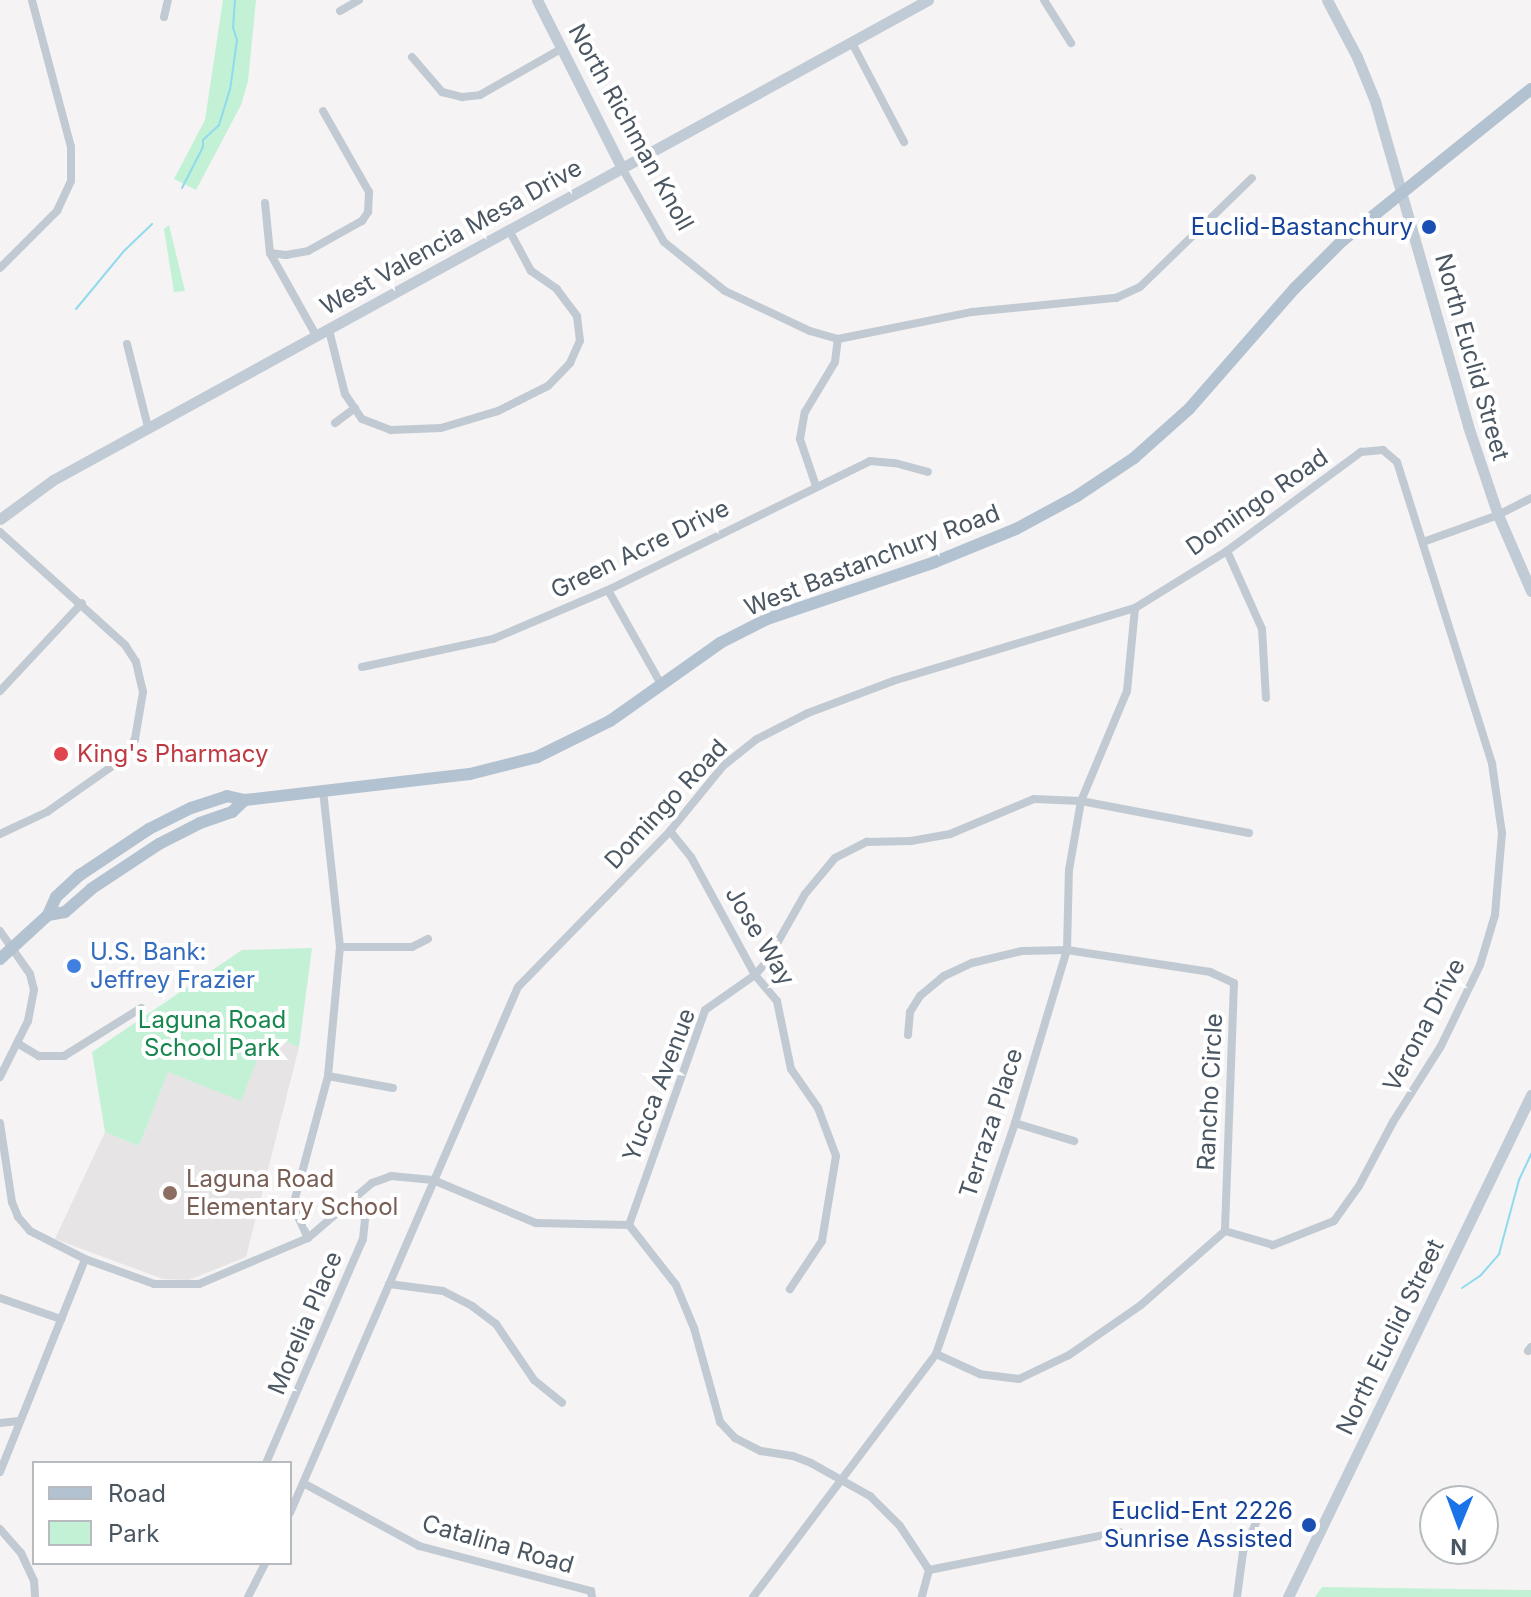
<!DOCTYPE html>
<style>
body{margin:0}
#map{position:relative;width:1531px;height:1597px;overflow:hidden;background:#f5f3f3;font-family:Inter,sans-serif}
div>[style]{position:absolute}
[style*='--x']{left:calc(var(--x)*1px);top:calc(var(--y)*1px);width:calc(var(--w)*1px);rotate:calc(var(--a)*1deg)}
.education>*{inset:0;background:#e6e4e5}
.green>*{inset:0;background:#c3f1d5}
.stream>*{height:2px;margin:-1px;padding:0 1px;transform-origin:1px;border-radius:1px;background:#90daee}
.street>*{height:8px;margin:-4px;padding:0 4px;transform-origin:4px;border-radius:4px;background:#c1cad2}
.secondary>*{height:11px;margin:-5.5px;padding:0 5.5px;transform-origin:5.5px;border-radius:5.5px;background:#c1cbd6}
.primary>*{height:12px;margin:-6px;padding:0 6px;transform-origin:6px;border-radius:6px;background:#b3c2d1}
.dots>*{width:22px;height:22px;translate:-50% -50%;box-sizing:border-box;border:4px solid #fff;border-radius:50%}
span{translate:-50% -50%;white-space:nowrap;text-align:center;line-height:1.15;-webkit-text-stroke:8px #fff;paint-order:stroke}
.street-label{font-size:24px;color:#4a5661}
.transit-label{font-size:24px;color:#164399}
.right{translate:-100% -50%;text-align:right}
.health-label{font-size:24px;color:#be3a42}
.left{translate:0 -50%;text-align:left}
.shop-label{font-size:24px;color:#366cbe}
.park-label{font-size:24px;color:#17864f}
.education-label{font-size:24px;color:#785e54}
.legend{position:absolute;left:32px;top:1461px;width:260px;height:104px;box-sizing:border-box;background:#fff;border:2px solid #b7bbc0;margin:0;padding:10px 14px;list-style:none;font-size:24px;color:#4a5661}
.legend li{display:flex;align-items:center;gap:16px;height:40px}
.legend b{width:40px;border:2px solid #b7bbc0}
.north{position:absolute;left:1419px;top:1485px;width:80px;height:80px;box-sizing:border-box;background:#fff;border:2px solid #b7bbc0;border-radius:50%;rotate:181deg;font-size:22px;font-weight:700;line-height:32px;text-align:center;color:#4a5661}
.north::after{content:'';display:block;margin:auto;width:28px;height:36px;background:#1a73e8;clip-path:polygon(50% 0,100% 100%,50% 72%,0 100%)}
</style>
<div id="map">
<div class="education">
<div style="clip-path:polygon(267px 1034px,299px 1047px,246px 1257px,189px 1280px,163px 1279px,55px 1239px,105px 1132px,139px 1146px,168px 1072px,240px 1100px)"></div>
</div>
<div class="green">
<div style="clip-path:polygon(223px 0,256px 0,248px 81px,241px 105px,196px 190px,174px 179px,205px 120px)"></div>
<div style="clip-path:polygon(169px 225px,185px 291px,174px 292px,164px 229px)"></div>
<div style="clip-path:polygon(312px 948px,299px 1047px,267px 1034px,241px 1101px,168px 1072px,139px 1146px,105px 1132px,92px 1052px,242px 950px)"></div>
<div style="clip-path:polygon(1322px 1587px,1531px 1590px,1531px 1597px,1315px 1597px)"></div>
</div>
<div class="stream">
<div style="--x:182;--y:188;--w:46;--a:-62.9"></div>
<div style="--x:203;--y:147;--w:7;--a:-90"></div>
<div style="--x:203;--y:140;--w:22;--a:-43"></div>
<div style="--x:219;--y:125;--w:37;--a:-73"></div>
<div style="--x:230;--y:90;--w:50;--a:-82"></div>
<div style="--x:237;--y:40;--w:13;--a:-108"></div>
<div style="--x:233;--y:28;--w:28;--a:-86"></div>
<div style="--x:76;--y:309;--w:75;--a:-50.4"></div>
<div style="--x:124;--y:251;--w:39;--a:-44"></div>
<div style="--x:1462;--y:1288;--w:23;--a:-34"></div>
<div style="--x:1481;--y:1275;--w:28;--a:-49"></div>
<div style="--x:1499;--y:1254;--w:77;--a:-74.9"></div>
<div style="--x:1519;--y:1180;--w:29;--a:-65"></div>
</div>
<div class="street">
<div style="--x:1044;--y:0;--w:51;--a:57.9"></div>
<div style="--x:340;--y:11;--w:22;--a:-30"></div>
<div style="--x:164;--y:17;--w:17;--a:-77"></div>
<div style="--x:852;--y:43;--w:112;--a:62.3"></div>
<div style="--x:412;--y:57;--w:46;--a:49.4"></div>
<div style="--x:442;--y:92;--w:21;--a:14"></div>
<div style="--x:462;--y:97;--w:18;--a:-6"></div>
<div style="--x:480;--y:95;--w:93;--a:-29.6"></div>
<div style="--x:622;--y:168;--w:85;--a:60.4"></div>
<div style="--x:664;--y:242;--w:78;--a:38.8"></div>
<div style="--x:725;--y:291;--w:94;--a:25.2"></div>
<div style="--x:810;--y:331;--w:29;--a:16"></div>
<div style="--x:838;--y:339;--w:137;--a:-11.4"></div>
<div style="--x:972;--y:312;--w:145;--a:-5.6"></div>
<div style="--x:1116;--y:298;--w:26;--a:-25"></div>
<div style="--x:1140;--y:287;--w:156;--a:-44.2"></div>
<div style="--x:265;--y:203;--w:50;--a:84.3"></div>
<div style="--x:270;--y:253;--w:96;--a:60.8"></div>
<div style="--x:270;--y:253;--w:16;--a:7"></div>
<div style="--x:286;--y:255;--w:22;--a:-10"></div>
<div style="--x:308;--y:251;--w:62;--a:-29.1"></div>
<div style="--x:362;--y:221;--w:11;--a:-56"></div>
<div style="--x:368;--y:212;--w:20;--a:-87"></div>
<div style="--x:369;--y:192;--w:93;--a:-119.6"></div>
<div style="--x:0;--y:268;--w:81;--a:-45"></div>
<div style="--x:57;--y:211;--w:33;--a:-65"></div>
<div style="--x:71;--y:181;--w:34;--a:-90"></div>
<div style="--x:71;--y:147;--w:152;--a:-104.9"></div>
<div style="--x:329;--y:330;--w:66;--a:76"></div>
<div style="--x:345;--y:394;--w:30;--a:56"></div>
<div style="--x:362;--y:419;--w:31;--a:21"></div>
<div style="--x:391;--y:430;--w:50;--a:-2.3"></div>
<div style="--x:441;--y:428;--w:59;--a:-16.6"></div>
<div style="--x:498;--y:411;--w:56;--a:-26.6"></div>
<div style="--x:548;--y:386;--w:32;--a:-46"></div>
<div style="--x:570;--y:363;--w:24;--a:-66"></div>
<div style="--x:580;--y:341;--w:25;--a:-97"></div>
<div style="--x:577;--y:316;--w:34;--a:-127"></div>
<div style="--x:557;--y:289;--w:32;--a:-145"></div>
<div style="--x:531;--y:271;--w:47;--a:-118.2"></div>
<div style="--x:127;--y:344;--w:86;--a:75.8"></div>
<div style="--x:335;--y:423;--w:25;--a:-37"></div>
<div style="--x:816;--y:486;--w:50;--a:-108.8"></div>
<div style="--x:800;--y:439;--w:27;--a:-80"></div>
<div style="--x:805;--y:412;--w:58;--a:-59"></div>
<div style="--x:835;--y:362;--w:23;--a:-83"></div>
<div style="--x:0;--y:532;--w:169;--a:42.1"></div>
<div style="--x:125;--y:645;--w:20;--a:57"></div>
<div style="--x:136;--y:662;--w:31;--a:77"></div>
<div style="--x:143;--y:692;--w:48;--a:99.7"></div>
<div style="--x:135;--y:739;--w:25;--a:124"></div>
<div style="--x:121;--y:760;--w:90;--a:144.9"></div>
<div style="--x:47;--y:812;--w:52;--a:154.9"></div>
<div style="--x:1423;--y:542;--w:80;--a:-19.8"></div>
<div style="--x:1498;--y:515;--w:37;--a:-27"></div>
<div style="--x:1227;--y:551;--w:85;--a:65.8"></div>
<div style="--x:1262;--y:629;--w:69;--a:86.7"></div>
<div style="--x:608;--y:590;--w:108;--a:60.6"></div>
<div style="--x:362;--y:667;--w:134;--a:-12.1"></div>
<div style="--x:493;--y:639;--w:125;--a:-23.1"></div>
<div style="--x:608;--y:590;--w:292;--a:-26.2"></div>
<div style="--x:870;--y:461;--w:25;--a:5"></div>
<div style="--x:895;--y:463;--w:34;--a:15"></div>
<div style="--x:0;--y:691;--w:120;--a:-47"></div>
<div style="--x:670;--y:831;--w:33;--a:51"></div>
<div style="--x:691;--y:857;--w:134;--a:61.5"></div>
<div style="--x:755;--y:975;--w:34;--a:50"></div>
<div style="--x:777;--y:1001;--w:69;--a:78.4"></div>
<div style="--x:791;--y:1069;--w:47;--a:55.3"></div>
<div style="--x:818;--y:1108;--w:51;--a:69.4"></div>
<div style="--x:836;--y:1156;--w:86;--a:99.4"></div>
<div style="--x:822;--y:1241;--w:58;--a:123.7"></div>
<div style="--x:0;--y:931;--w:52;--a:55.1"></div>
<div style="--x:30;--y:974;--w:16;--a:76"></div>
<div style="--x:34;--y:990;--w:32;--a:101"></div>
<div style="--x:28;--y:1021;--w:63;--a:116.6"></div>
<div style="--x:340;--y:947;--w:72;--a:0"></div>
<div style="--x:412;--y:947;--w:18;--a:-27"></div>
<div style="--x:908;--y:1035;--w:23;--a:-85"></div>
<div style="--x:910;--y:1012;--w:19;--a:-58"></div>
<div style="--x:920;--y:996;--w:31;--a:-40"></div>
<div style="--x:944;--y:976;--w:31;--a:-25"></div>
<div style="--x:972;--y:963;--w:51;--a:-13.5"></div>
<div style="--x:1022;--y:951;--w:45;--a:-1.3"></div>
<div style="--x:1067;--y:950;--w:145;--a:8.7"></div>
<div style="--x:1210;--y:972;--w:26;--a:25"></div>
<div style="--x:1234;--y:983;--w:248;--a:92.1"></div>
<div style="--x:1225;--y:1231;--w:112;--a:138.6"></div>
<div style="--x:1141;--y:1305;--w:88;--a:145.2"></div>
<div style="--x:1069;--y:1355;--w:55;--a:154.4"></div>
<div style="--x:1019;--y:1379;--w:39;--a:-173"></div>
<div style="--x:980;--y:1374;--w:48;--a:-155.6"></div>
<div style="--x:17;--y:1043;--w:26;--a:31"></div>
<div style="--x:39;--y:1056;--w:25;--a:0"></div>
<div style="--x:64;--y:1056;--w:91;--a:-31.9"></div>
<div style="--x:328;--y:1076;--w:66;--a:10.5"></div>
<div style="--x:0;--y:1123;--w:80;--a:81.4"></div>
<div style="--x:12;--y:1202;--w:16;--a:68"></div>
<div style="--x:18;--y:1217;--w:18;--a:49"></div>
<div style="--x:30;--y:1231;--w:62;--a:27"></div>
<div style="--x:85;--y:1259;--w:73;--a:19.9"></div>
<div style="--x:154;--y:1284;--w:45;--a:0"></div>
<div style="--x:199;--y:1284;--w:118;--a:-22.9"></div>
<div style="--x:308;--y:1238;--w:84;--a:-40.7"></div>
<div style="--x:372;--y:1183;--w:20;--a:-20"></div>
<div style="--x:391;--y:1176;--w:42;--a:5.4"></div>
<div style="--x:433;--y:1180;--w:112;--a:22.7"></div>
<div style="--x:536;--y:1223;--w:93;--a:1.2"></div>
<div style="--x:629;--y:1225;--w:76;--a:51.9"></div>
<div style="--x:676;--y:1285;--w:47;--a:67.3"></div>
<div style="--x:694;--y:1328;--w:98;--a:74.5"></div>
<div style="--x:720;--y:1422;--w:22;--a:47"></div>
<div style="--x:735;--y:1438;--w:29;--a:27"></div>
<div style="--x:761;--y:1451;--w:32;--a:9"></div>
<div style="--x:793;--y:1456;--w:19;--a:21"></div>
<div style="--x:811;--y:1463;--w:68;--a:29.2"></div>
<div style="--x:870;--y:1496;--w:42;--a:45"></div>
<div style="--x:900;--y:1526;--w:53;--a:56.6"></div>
<div style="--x:929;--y:1570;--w:28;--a:105"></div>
<div style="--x:1015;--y:1123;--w:62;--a:17"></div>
<div style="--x:629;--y:1225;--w:228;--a:-70.5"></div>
<div style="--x:705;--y:1010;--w:61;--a:-35"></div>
<div style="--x:755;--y:975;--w:18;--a:-49"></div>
<div style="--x:767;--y:961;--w:77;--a:-60.4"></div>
<div style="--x:805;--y:894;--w:47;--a:-50.2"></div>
<div style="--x:835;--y:858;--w:36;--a:-27"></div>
<div style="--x:867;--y:842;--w:44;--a:-1.3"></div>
<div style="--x:911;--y:841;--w:40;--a:-10"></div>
<div style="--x:950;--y:834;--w:91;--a:-22.6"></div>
<div style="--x:1034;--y:799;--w:47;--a:2.4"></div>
<div style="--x:1081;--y:801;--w:171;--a:10.8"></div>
<div style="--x:308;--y:1238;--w:35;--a:-115"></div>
<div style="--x:293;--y:1206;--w:135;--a:-74.9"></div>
<div style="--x:328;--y:1076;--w:130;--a:-84.7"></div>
<div style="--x:340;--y:947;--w:158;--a:-96.2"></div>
<div style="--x:389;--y:1284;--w:54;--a:7.4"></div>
<div style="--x:443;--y:1291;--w:33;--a:27"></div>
<div style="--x:472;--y:1306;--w:30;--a:37"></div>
<div style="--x:496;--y:1324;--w:68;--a:55.8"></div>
<div style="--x:534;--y:1380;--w:36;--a:39"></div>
<div style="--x:0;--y:1298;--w:65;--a:19"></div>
<div style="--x:1528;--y:1351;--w:5;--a:-53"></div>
<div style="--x:0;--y:1423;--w:19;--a:-6"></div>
<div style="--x:266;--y:1463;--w:244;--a:-66.6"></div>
<div style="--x:363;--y:1239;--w:20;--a:-84"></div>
<div style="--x:365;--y:1219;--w:24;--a:-123"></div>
<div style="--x:0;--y:1472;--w:229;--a:-68.2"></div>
<div style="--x:305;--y:1484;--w:130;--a:28.5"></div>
<div style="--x:419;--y:1546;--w:178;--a:14.7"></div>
<div style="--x:591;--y:1591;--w:6;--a:81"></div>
<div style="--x:290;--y:1513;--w:573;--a:-66.57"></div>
<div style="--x:518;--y:987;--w:218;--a:-45.7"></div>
<div style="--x:670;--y:831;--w:84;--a:-50.8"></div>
<div style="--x:723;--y:766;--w:43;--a:-38.5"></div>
<div style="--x:757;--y:739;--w:57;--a:-27"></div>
<div style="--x:808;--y:713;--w:91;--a:-20.6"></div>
<div style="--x:893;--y:681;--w:253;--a:-16.8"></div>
<div style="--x:1135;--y:608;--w:108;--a:-31.8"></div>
<div style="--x:1227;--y:551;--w:167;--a:-36.5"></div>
<div style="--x:1361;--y:452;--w:22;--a:-5"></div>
<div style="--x:1383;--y:450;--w:18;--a:41"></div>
<div style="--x:1397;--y:462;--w:317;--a:72.5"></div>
<div style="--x:1492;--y:764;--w:70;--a:81.8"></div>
<div style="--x:1502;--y:833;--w:82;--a:94.9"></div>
<div style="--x:1495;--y:915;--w:52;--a:106.7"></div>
<div style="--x:1480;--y:965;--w:90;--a:115.7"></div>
<div style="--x:1441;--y:1046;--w:90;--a:122.3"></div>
<div style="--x:1393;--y:1122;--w:72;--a:118"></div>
<div style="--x:1359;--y:1186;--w:43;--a:125.5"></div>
<div style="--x:1334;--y:1221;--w:66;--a:158.5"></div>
<div style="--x:1273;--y:1245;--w:50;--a:-163.7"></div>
<div style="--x:0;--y:1529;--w:32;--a:49"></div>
<div style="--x:21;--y:1553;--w:31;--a:65"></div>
<div style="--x:34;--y:1581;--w:16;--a:86"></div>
<div style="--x:929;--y:1570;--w:194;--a:-11.3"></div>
<div style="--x:248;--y:1597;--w:38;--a:-63"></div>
<div style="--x:753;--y:1597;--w:304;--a:-53"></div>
<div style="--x:936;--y:1354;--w:244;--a:-71.1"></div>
<div style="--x:1015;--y:1123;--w:181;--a:-73.3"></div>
<div style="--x:1067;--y:950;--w:80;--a:-88.6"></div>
<div style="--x:1069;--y:870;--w:70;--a:-80.1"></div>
<div style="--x:1081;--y:801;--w:119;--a:-67.3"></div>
<div style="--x:1127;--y:691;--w:83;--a:-84.5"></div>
<div style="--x:1237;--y:1597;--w:45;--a:-82.4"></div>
<div style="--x:1243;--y:1552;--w:34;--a:-66"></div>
</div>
<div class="secondary">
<div style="--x:537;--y:0;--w:188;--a:63.2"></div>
<div style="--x:1327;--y:0;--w:64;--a:62.2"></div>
<div style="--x:1357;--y:57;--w:48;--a:67.8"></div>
<div style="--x:1375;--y:101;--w:338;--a:74"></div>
<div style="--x:1468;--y:426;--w:94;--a:71.4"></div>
<div style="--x:1498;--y:515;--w:83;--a:66.5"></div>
<div style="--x:0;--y:519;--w:66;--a:-36.3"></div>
<div style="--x:53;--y:480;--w:998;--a:-28.75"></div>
<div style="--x:1288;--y:1597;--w:558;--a:-64.17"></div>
</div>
<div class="primary">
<div style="--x:48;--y:915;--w:17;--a:-10"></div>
<div style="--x:65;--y:912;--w:35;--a:-41"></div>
<div style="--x:91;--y:889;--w:82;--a:-33.5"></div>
<div style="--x:159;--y:844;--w:46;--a:-27.1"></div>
<div style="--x:200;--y:823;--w:34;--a:-19"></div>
<div style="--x:232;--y:812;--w:18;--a:-43"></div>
<div style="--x:0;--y:959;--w:65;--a:-42.5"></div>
<div style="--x:48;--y:915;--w:20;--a:-66"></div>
<div style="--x:56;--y:897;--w:33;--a:-43"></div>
<div style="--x:80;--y:875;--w:83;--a:-33.7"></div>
<div style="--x:149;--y:829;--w:47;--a:-26.6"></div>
<div style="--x:191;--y:808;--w:38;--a:-18"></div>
<div style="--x:227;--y:796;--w:18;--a:13"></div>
<div style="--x:245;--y:800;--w:226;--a:-6.6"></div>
<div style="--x:470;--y:774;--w:69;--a:-14.2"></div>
<div style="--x:537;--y:757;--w:81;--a:-26.3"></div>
<div style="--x:610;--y:721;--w:135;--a:-35.3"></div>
<div style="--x:720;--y:643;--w:53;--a:-27.1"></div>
<div style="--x:767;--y:619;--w:177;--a:-18.7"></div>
<div style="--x:935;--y:562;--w:87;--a:-22.2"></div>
<div style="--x:1016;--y:529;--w:69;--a:-28.4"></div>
<div style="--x:1077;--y:496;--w:69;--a:-33.7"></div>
<div style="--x:1134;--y:458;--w:74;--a:-41.7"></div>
<div style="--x:1189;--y:409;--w:161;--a:-48.8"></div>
<div style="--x:1295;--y:288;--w:66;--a:-45"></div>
<div style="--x:1342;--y:241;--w:243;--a:-38.8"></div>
</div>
<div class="dots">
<div style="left:1429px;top:227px;background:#1a4fb4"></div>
<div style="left:61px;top:754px;background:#e0444e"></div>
<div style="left:74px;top:966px;background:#3f7fe0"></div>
<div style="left:170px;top:1193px;background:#8d6e63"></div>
<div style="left:1309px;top:1525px;background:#1a4fb4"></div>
</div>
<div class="street-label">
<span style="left:631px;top:127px;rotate:61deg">North Richman Knoll</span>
<span style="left:451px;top:237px;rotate:-29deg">West Valencia Mesa Drive</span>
<span style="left:1472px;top:357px;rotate:74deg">North Euclid Street</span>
<span style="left:1257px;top:502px;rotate:-35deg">Domingo Road</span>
<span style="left:640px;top:549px;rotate:-26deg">Green Acre Drive</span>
<span style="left:872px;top:560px;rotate:-21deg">West Bastanchury Road</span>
<span style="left:666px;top:804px;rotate:-47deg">Domingo Road</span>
<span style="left:760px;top:936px;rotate:59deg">Jose Way</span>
<span style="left:1424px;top:1025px;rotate:-62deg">Verona Drive</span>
<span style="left:659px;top:1085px;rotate:-69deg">Yucca Avenue</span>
<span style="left:1210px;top:1092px;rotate:-87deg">Rancho Circle</span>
<span style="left:991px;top:1123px;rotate:-72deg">Terraza Place</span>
<span style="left:305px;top:1323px;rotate:-67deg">Morelia Place</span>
<span style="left:1390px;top:1337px;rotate:-64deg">North Euclid Street</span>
<span style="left:498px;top:1544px;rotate:16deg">Catalina Road</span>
</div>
<div class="transit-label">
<span class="right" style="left:1413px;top:227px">Euclid-Bastanchury</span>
<span class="right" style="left:1293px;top:1525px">Euclid-Ent 2226<br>Sunrise Assisted</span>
</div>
<div class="health-label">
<span class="left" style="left:77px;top:754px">King's Pharmacy</span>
</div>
<div class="shop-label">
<span class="left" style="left:90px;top:966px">U.S. Bank:<br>Jeffrey Frazier</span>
</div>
<div class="park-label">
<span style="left:212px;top:1034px">Laguna Road<br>School Park</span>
</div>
<div class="education-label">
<span class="left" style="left:186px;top:1193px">Laguna Road<br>Elementary School</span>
</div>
<ul class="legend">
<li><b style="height:10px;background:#b3c2d1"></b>Road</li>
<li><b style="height:22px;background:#c3f1d5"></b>Park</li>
</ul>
<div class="north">N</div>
</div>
